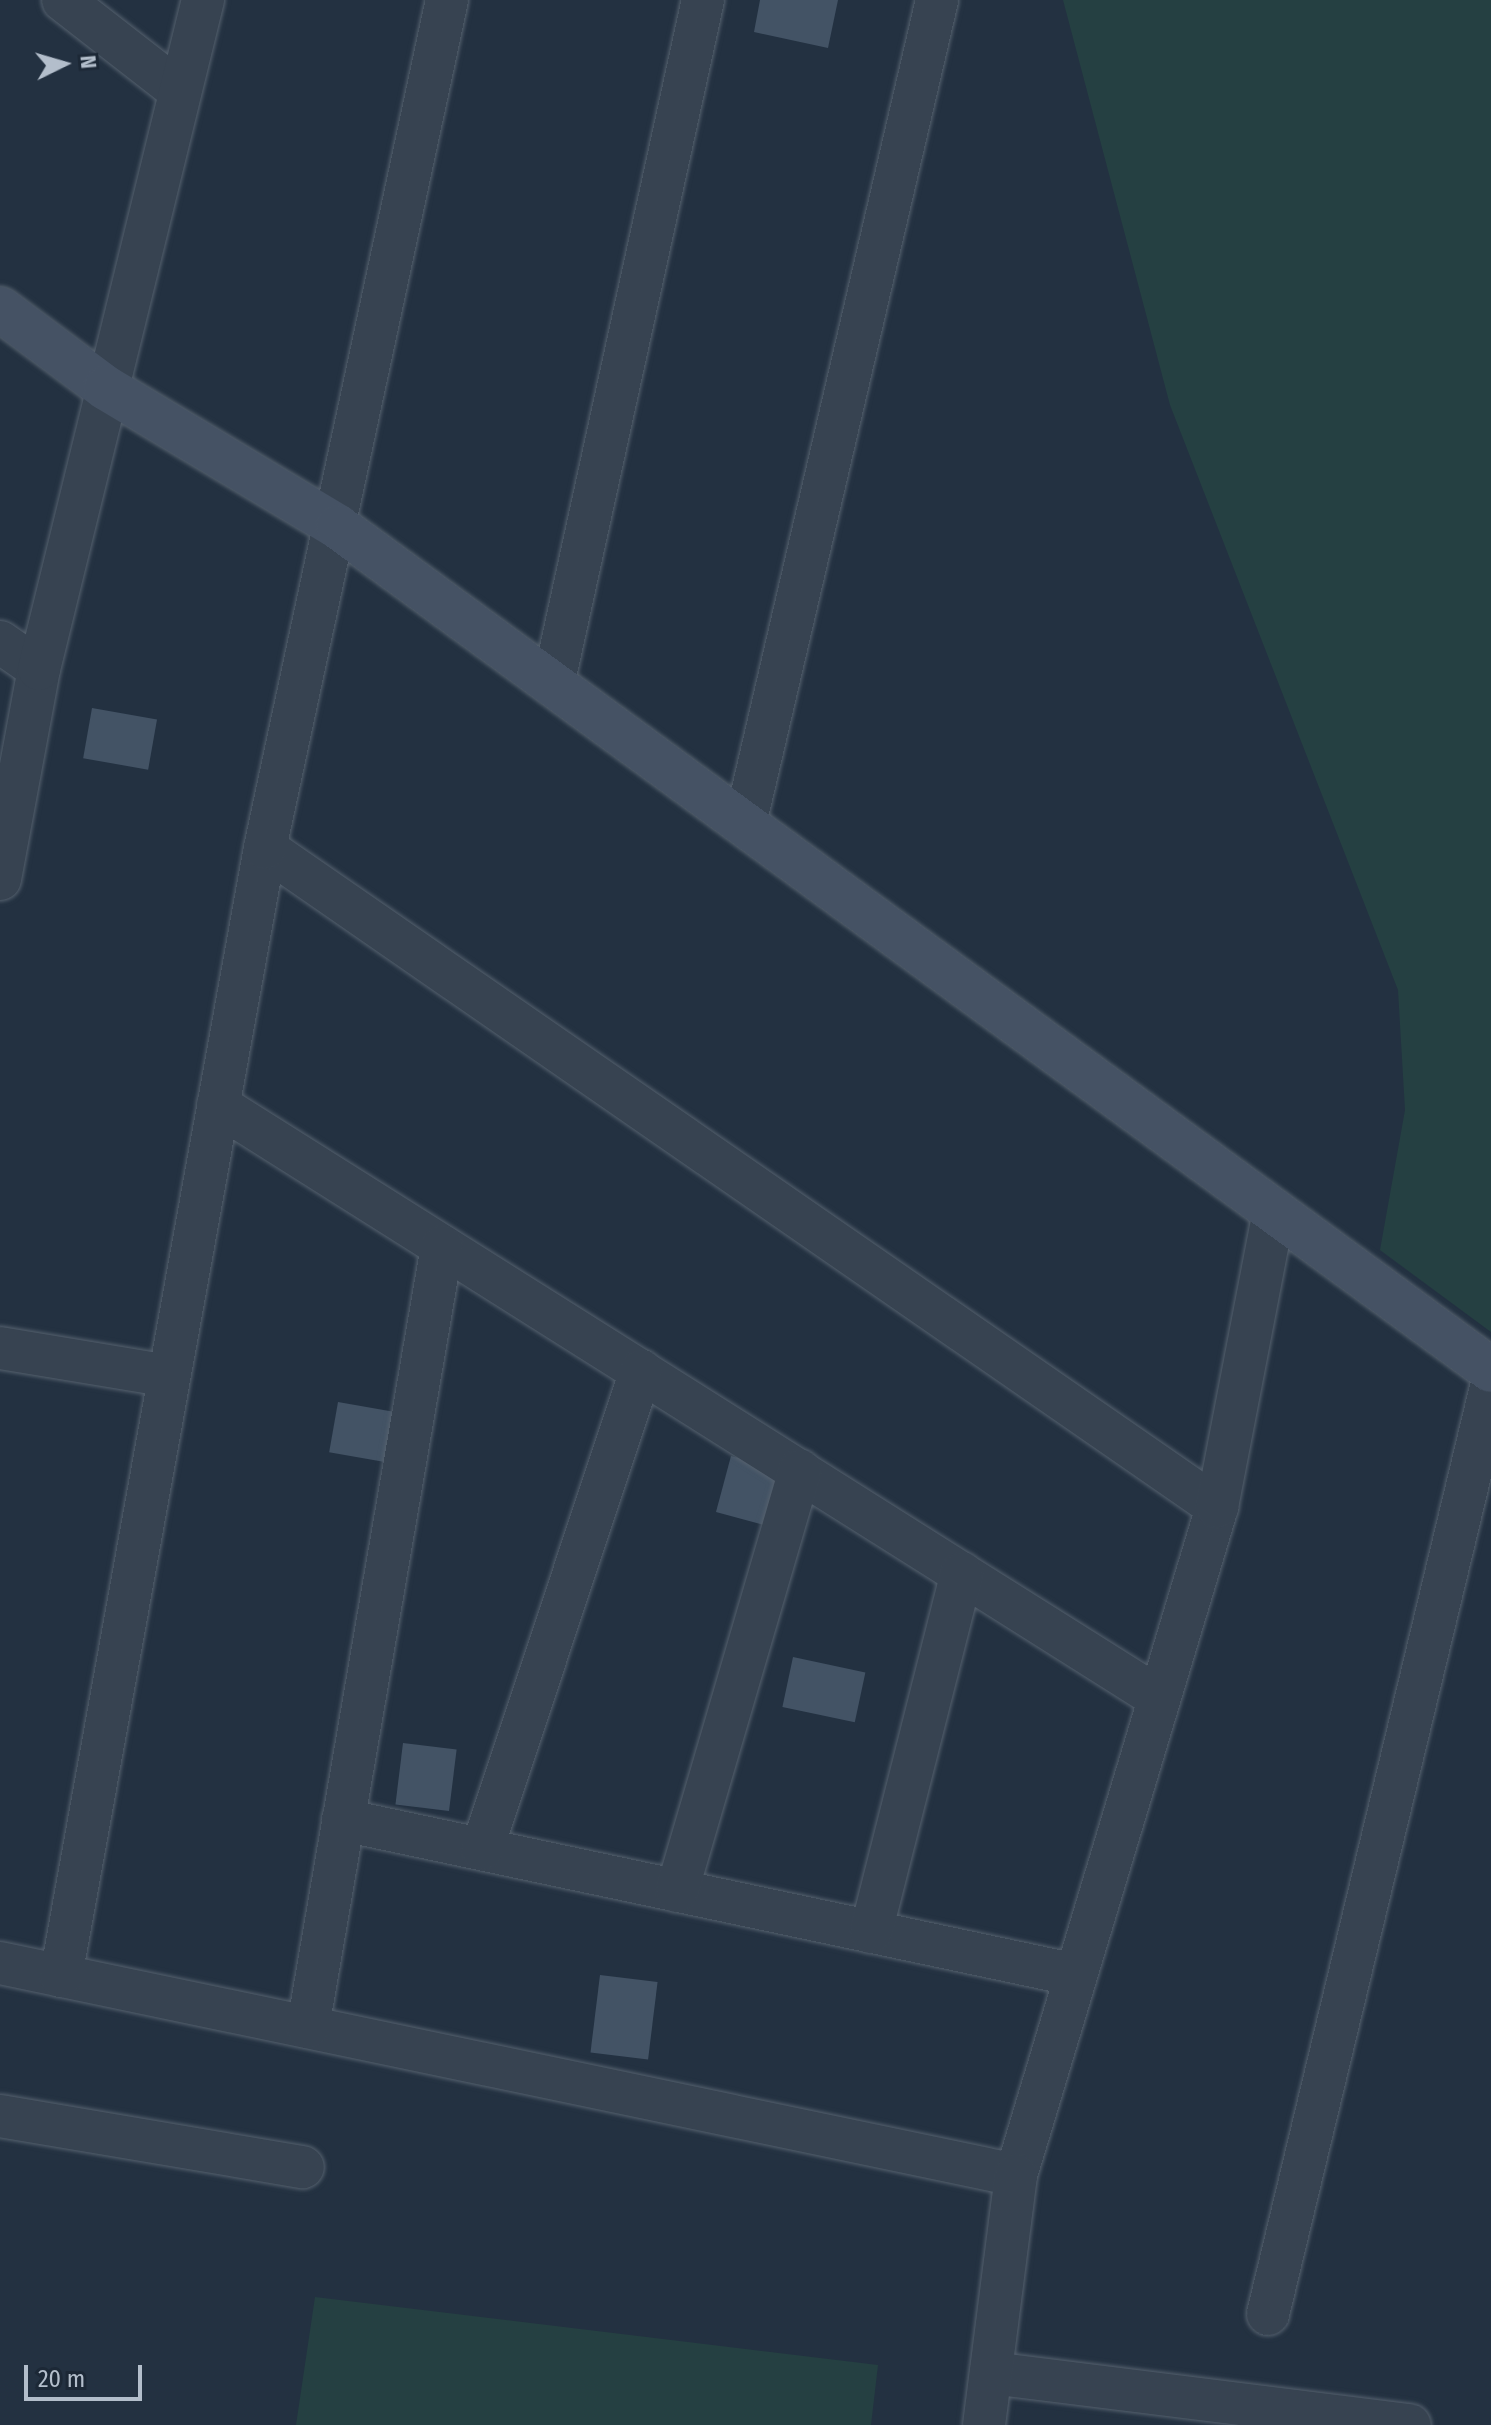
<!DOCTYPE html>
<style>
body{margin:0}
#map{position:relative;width:1491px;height:2425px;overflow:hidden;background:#233141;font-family:"Fira Sans Condensed",sans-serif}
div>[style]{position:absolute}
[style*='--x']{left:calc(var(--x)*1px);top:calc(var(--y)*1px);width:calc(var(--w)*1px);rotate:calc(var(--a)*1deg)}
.green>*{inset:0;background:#254042}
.building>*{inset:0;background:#435365;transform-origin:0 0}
.roads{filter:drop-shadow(0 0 2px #55616e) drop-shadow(0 0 2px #55616e)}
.street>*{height:42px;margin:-21px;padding:0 21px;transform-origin:21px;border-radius:21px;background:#374351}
.secondary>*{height:44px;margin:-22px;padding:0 22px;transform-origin:22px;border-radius:22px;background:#455264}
span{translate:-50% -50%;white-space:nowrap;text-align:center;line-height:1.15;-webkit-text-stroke:8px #1c2836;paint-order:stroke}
.north{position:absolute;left:24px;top:24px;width:80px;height:80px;-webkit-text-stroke:6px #1c2836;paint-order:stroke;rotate:85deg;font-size:22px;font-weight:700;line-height:32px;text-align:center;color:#b3becb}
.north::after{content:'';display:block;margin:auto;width:28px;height:36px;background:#b3becb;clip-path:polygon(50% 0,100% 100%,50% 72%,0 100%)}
.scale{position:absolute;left:24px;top:2365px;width:118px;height:36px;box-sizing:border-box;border:4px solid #b3becb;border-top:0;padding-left:10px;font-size:24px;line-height:28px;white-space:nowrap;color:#b3becb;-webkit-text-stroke:6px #1c2836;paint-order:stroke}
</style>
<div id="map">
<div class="green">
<div style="clip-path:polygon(1063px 0,1491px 0,1491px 1332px,1380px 1250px,1405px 1110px,1398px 990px,1170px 405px)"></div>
<div style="clip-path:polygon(315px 2297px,878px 2365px,871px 2425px,296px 2425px)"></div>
</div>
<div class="building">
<div style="clip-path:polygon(760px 0,838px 0,828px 48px,754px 32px)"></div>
<div style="left:92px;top:708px;width:66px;height:51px;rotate:10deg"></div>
<div style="left:338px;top:1402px;width:68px;height:51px;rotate:10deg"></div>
<div style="left:731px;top:1456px;width:57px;height:58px;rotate:15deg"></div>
<div style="left:793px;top:1657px;width:74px;height:51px;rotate:12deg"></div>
<div style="left:403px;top:1743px;width:54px;height:62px;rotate:7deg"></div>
<div style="left:600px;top:1975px;width:58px;height:78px;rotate:7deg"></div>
</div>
<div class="roads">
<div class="street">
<div style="--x:63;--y:0;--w:148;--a:37.9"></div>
<div style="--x:0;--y:642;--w:47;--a:34.7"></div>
<div style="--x:553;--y:685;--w:701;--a:-77.65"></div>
<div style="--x:745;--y:824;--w:846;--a:-76.88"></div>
<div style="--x:265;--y:848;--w:1158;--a:34.69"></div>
<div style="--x:0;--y:879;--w:214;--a:-79.5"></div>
<div style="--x:39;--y:669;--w:689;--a:-76.23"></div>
<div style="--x:218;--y:1105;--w:1112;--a:32.22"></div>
<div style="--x:0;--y:1348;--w:171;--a:9.4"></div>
<div style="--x:343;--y:1820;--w:749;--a:11.94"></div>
<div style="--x:482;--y:1849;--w:504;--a:-71.6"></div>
<div style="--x:677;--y:1891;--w:438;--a:-73.7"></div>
<div style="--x:871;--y:1932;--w:370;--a:-75.8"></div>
<div style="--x:0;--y:1963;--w:1038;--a:11.79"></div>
<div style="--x:1016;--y:2175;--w:698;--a:-73.25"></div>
<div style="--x:1217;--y:1507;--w:301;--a:-79.1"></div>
<div style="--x:61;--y:1976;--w:1146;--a:-79.75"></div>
<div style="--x:265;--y:848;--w:867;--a:-77.89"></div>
<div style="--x:308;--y:2027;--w:792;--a:-80.26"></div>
<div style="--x:0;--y:2116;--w:307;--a:9.6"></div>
<div style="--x:1268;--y:2314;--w:953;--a:-76.47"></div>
<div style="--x:991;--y:2373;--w:422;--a:7.1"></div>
<div style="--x:984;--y:2425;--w:252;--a:-82.7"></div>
</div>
<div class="secondary">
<div style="--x:0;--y:309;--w:132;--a:36.7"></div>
<div style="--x:106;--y:388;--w:270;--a:30.9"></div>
<div style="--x:338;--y:527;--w:1428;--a:36.17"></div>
</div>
</div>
<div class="north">N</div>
<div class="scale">20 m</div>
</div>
